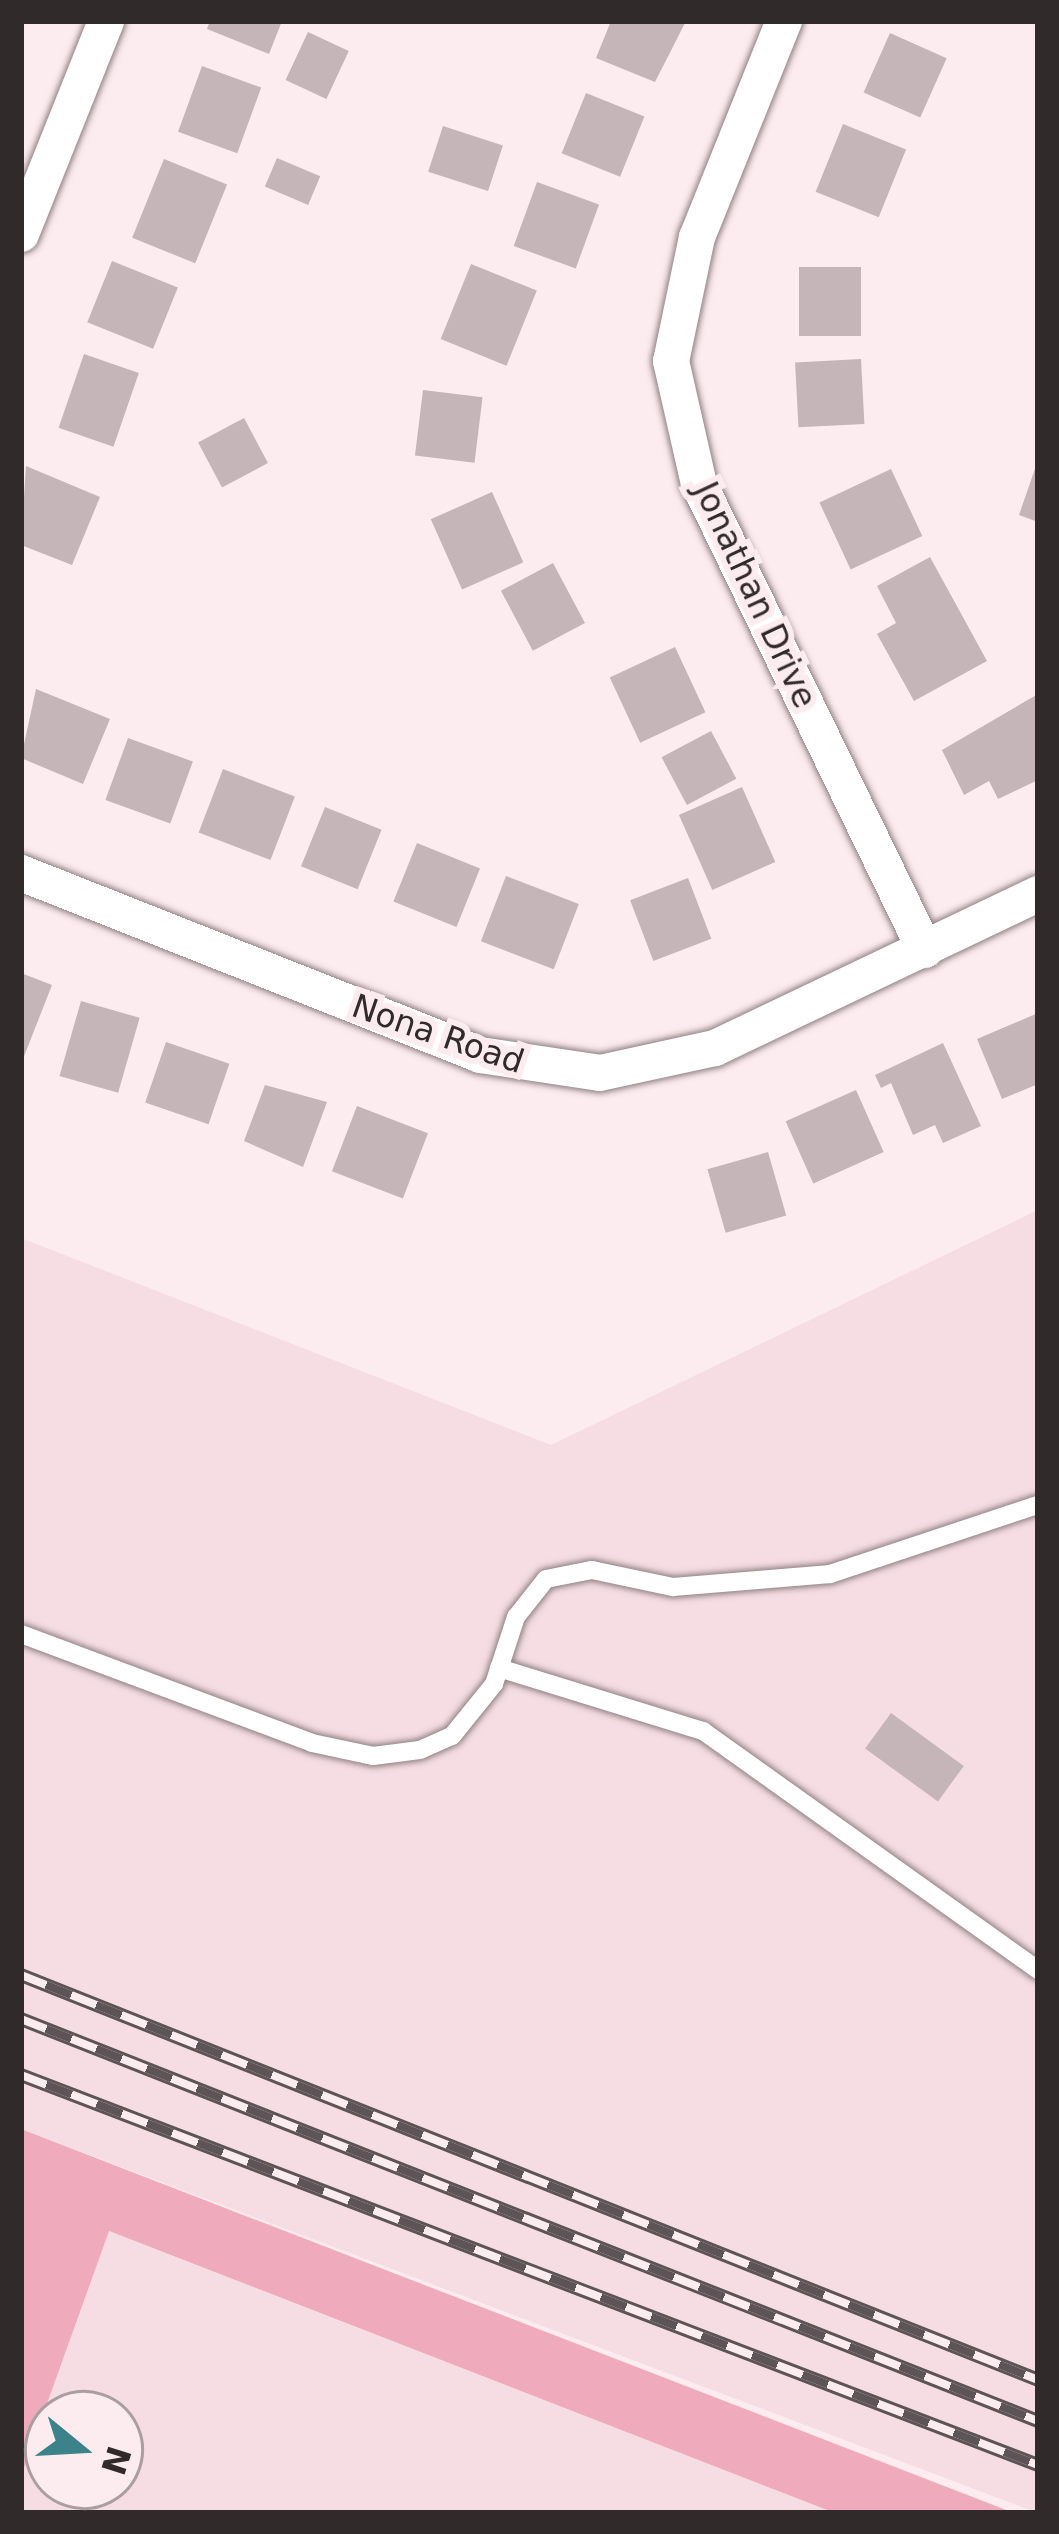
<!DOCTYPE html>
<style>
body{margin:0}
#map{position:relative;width:1059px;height:2534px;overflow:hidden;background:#fcebef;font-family:"DejaVu Sans",sans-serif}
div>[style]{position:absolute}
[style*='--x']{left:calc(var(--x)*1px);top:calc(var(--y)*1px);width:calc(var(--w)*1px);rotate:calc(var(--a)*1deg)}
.built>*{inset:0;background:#f6dde3}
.green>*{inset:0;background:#efaabc}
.building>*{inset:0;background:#c5b5b8;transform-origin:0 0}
.roads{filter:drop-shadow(0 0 3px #8f8084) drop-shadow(0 0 3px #8f8084)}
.service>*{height:18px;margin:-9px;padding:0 9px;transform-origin:9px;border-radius:9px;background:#fff}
.minor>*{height:36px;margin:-18px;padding:0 18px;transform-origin:18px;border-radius:18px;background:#fff}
.rail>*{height:14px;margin-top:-7px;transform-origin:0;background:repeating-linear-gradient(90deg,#fcebef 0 27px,#5c5456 0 54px);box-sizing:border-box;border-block:3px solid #5c5456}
span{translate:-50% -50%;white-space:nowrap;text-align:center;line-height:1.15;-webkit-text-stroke:12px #fcebef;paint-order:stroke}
.street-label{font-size:33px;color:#302a2b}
.frame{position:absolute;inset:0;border:24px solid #302a2b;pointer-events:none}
.north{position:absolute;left:24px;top:2390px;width:120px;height:120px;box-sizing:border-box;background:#fcebef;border:3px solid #aa9ea1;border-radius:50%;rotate:108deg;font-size:33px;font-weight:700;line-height:48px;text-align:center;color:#302a2b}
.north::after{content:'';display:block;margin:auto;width:42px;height:54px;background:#3b828b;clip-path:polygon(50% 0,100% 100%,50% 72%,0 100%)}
</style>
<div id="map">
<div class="built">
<div style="clip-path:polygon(1038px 1210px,1038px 2513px,21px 2129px,21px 1238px,551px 1445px)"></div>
<div style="clip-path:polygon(evenodd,108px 2231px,835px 2513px,21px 2513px,21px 2476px,108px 2231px,48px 2414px,120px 2414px,120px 2486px,48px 2486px,48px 2414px)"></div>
</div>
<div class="green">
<div style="clip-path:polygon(21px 2129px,1014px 2513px,835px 2513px,109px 2231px,21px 2476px)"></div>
</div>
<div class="building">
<div style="clip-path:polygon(210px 21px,282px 21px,269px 54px,207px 29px)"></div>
<div style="clip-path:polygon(611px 21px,685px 23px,655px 82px,596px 58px)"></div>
<div style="left:308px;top:32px;width:45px;height:53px;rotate:25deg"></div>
<div style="left:890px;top:33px;width:62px;height:65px;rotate:24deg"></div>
<div style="left:202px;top:66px;width:63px;height:70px;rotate:20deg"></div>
<div style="left:586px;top:93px;width:63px;height:65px;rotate:22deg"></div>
<div style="left:843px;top:124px;width:68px;height:73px;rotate:22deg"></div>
<div style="left:443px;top:126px;width:63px;height:48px;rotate:18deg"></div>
<div style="left:277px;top:158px;width:47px;height:31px;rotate:23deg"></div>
<div style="left:164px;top:159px;width:68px;height:85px;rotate:22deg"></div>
<div style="left:537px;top:182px;width:66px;height:68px;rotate:20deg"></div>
<div style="left:112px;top:261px;width:71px;height:66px;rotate:22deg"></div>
<div style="left:471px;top:264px;width:71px;height:81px;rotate:22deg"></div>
<div style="left:799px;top:267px;width:62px;height:69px"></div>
<div style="left:84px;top:354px;width:58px;height:78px;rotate:19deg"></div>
<div style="left:861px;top:359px;width:65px;height:66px;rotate:87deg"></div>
<div style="left:423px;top:390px;width:60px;height:66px;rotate:7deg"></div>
<div style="left:244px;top:418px;width:51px;height:52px;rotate:62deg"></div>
<div style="clip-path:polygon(1037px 463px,1038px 463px,1038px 522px,1019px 515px)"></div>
<div style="clip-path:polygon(26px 466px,100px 497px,72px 565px,21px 545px)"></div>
<div style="left:891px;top:469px;width:74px;height:79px;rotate:65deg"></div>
<div style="left:492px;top:492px;width:77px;height:67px;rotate:66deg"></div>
<div style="clip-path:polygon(930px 557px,987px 661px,914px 701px,877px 634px,896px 623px,877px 586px)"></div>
<div style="left:553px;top:563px;width:68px;height:59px;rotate:62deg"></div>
<div style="left:675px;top:647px;width:72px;height:72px;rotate:65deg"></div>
<div style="clip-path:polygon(36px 689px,110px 719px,83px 784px,21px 758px)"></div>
<div style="clip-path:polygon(1038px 694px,1038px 780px,998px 799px,989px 781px,964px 795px,942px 750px)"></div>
<div style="left:711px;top:731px;width:54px;height:56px;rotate:62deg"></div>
<div style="left:128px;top:738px;width:69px;height:66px;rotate:20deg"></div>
<div style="left:223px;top:769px;width:77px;height:68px;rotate:21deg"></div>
<div style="left:742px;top:787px;width:82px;height:69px;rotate:66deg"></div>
<div style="left:325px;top:807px;width:61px;height:64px;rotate:22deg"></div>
<div style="left:417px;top:843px;width:68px;height:63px;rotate:22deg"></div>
<div style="left:506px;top:876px;width:78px;height:70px;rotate:21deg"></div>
<div style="left:688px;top:878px;width:65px;height:62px;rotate:69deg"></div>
<div style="clip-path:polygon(21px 973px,52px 985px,21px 1064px)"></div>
<div style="left:81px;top:1001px;width:61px;height:78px;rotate:16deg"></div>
<div style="clip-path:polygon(1038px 1013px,1038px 1084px,1002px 1099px,977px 1039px)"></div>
<div style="left:166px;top:1042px;width:67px;height:64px;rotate:19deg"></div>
<div style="clip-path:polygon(943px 1043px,981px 1126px,943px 1143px,935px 1125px,913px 1135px,891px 1083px,881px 1088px,875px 1075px)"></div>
<div style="clip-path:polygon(265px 1085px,327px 1102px,303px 1167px,244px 1141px)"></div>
<div style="left:856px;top:1090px;width:68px;height:77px;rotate:66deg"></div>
<div style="left:357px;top:1106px;width:76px;height:70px;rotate:21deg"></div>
<div style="left:768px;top:1152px;width:66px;height:63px;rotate:74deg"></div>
<div style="left:891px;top:1713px;width:90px;height:44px;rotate:36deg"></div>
</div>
<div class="roads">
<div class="service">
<div style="--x:21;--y:1634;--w:311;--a:20.5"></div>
<div style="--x:312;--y:1743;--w:62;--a:12"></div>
<div style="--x:373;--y:1756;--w:47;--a:-7.3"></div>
<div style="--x:420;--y:1750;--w:35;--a:-24"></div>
<div style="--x:452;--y:1736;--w:67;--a:-51.1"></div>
<div style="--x:494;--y:1684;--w:71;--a:-71.8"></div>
<div style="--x:516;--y:1617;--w:48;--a:-51.7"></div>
<div style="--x:546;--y:1579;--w:47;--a:-11.1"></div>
<div style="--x:592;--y:1570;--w:83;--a:11.9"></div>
<div style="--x:673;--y:1587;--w:158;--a:-4.7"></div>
<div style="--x:830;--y:1574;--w:219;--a:-18.4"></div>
<div style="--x:499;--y:1668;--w:214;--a:17.2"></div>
<div style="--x:703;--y:1731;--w:412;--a:35.5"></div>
</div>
<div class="minor">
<div style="--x:784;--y:21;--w:233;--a:111.9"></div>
<div style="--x:697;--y:237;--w:127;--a:101.8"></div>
<div style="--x:671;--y:361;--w:126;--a:77.2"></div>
<div style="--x:699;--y:484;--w:518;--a:64.13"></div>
<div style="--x:21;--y:234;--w:229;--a:-68.2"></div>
<div style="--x:21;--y:873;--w:494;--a:21.6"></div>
<div style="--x:480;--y:1055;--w:121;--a:8.5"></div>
<div style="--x:600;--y:1073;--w:118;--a:-12.3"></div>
<div style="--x:715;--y:1048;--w:358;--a:-25.5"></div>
</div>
</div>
<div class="rail">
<div style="--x:21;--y:1975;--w:1095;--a:21.71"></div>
<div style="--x:21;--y:2019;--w:1094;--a:21.57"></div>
<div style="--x:21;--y:2075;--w:1089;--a:20.98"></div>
</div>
<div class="street-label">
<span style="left:755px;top:595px;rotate:65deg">Jonathan Drive</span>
<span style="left:438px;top:1034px;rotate:19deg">Nona Road</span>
</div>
<div class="frame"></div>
<div class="north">N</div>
</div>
